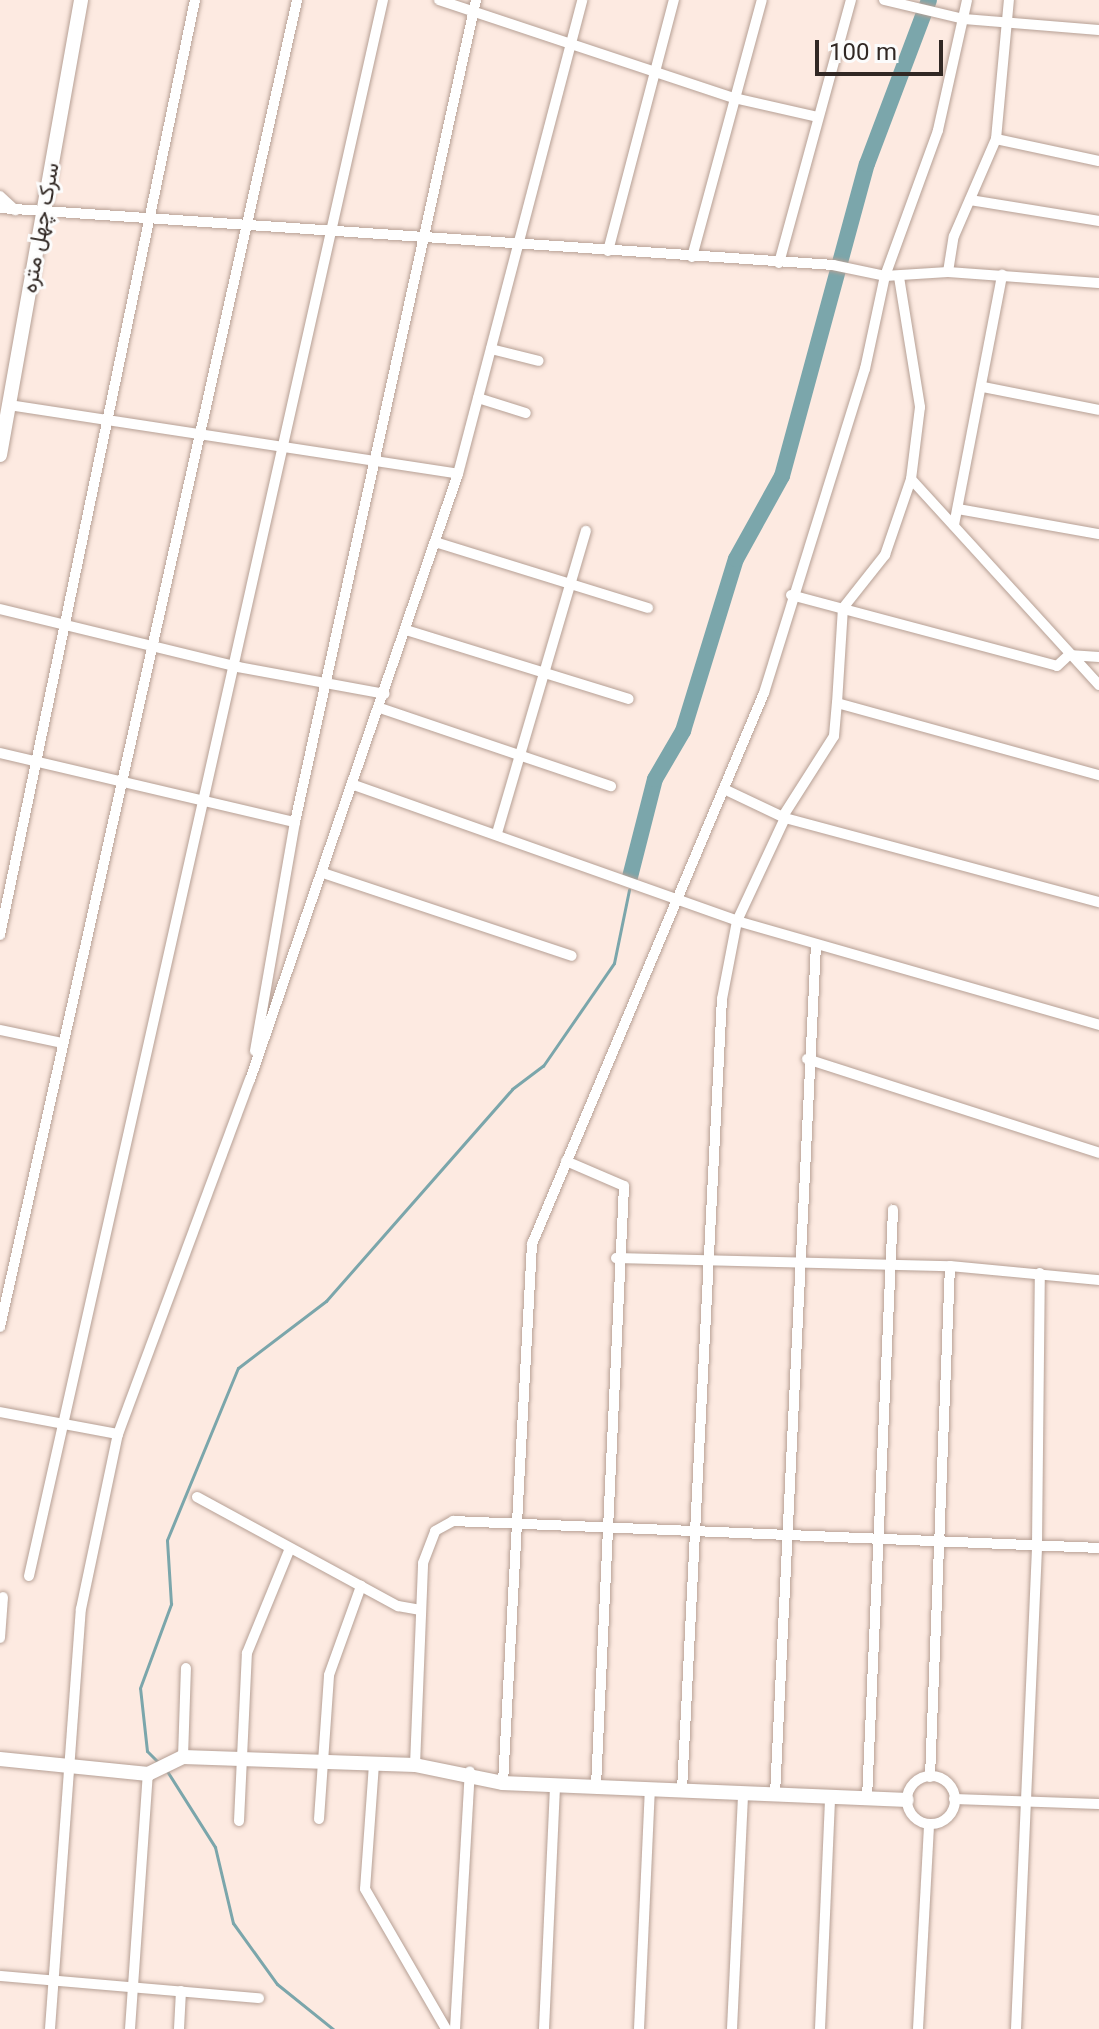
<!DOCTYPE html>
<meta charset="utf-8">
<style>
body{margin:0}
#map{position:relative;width:1099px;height:2029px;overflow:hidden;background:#fdeae1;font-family:Georgia,Vazirmatn,serif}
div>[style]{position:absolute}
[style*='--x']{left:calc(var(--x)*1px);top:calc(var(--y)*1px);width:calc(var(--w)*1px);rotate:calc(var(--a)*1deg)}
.stream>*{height:3px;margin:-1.5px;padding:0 1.5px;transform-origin:1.5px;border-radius:1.5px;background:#7ba6ab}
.river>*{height:16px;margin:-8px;padding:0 8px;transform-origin:8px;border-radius:8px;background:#7ba6ab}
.roads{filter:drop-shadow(0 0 2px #b6a095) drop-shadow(0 0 2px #b6a095)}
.street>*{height:10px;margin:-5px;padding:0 5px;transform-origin:5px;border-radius:5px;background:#fff}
.street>.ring{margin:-5px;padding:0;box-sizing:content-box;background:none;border:10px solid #fff;border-radius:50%}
.secondary>*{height:14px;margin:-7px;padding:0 7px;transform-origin:7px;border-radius:7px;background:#fff}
span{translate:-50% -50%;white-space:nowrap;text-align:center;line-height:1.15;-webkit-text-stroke:6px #fcfcfc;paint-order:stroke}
.street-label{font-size:22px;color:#312824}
.scale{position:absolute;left:815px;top:40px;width:128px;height:36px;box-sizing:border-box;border:4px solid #312824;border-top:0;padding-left:10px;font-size:24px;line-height:28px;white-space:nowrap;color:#312824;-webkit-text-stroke:6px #fcfcfc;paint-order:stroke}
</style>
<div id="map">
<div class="stream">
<div style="--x:159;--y:1763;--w:17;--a:-135"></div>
<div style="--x:147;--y:1751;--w:63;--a:-96.3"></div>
<div style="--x:140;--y:1688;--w:90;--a:-69.7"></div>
<div style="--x:171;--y:1604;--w:64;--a:-93.6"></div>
<div style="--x:167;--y:1540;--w:186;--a:-67.6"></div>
<div style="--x:238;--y:1368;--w:111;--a:-37.3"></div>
<div style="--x:326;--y:1301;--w:282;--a:-48.7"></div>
<div style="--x:512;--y:1089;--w:39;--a:-37"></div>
<div style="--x:543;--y:1066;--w:125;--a:-55.4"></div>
<div style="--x:614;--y:963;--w:75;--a:-78.4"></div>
<div style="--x:167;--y:1771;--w:90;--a:57.7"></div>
<div style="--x:215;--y:1847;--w:78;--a:76.7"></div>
<div style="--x:233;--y:1923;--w:75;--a:54.2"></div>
<div style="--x:277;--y:1984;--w:72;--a:38.8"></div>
</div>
<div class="river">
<div style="--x:630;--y:877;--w:101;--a:-75.7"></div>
<div style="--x:655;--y:779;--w:56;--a:-59.7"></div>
<div style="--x:683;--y:731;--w:180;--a:-72.9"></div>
<div style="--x:736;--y:559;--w:95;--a:-61"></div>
<div style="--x:782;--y:476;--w:323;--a:-74.8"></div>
<div style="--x:867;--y:164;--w:175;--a:-69.3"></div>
</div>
<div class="roads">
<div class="street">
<div style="--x:439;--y:0;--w:311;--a:18.4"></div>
<div style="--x:734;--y:98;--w:86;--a:12.7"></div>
<div style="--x:884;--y:0;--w:82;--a:13.4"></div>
<div style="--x:964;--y:19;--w:135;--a:4.7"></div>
<div style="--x:996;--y:139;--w:105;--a:12.1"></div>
<div style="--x:0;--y:196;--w:21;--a:43"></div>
<div style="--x:970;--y:200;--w:131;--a:9.2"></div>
<div style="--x:0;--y:208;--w:835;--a:3.91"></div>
<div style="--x:833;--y:265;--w:53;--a:11.9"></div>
<div style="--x:885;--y:276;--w:63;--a:-3.6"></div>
<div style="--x:948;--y:272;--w:151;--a:4.2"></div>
<div style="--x:608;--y:251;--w:260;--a:-75.3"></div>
<div style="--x:692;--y:257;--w:266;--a:-74.8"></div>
<div style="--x:779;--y:263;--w:273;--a:-74.7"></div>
<div style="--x:948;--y:272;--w:36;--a:-81"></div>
<div style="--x:954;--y:236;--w:106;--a:-66.6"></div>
<div style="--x:996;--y:139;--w:140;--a:-84.7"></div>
<div style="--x:899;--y:277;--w:132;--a:80.8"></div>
<div style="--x:920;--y:407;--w:73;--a:97.1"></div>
<div style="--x:911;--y:479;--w:279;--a:47.6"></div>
<div style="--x:491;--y:349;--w:49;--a:14"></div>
<div style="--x:983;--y:387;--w:118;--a:11.2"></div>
<div style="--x:478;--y:398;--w:50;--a:17.4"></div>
<div style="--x:9;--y:405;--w:454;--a:8.7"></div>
<div style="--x:958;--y:509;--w:143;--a:10.1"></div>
<div style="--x:954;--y:525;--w:255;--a:-79.1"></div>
<div style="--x:435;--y:542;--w:223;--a:17.2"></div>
<div style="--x:791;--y:595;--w:275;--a:14.9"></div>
<div style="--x:1057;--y:666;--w:16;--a:-43"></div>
<div style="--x:1069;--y:655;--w:30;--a:4"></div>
<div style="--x:0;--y:609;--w:245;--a:13.7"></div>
<div style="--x:238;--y:667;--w:149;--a:10.4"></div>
<div style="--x:406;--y:630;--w:233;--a:17.2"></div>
<div style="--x:837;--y:703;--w:95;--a:-86.4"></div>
<div style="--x:843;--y:608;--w:68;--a:-51.6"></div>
<div style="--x:885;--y:555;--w:80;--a:-71.1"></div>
<div style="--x:380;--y:708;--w:244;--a:18.7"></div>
<div style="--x:0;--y:753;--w:303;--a:13.2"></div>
<div style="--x:354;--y:785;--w:406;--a:19.5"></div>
<div style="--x:737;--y:921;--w:377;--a:16"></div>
<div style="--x:726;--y:790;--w:65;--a:25.4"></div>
<div style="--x:785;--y:818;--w:325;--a:15"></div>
<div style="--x:785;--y:813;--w:91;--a:-57.5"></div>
<div style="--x:834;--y:736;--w:33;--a:-85"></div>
<div style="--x:837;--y:703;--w:272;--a:15.4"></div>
<div style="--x:497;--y:833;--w:315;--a:-73.6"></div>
<div style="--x:323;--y:873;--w:262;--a:18.4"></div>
<div style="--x:0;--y:935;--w:955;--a:-78.22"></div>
<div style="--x:0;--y:1030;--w:63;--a:11.8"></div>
<div style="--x:255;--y:1051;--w:232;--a:-80.1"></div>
<div style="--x:295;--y:822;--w:842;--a:-77.58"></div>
<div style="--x:807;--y:1059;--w:307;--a:17.8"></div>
<div style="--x:566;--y:1161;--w:63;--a:23.3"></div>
<div style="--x:624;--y:1186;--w:601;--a:92.67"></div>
<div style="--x:616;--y:1258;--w:334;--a:1.4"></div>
<div style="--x:950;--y:1266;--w:150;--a:5.4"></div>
<div style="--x:0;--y:1327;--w:1360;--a:-77.38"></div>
<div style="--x:0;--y:1412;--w:120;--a:10.6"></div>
<div style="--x:197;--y:1497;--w:229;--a:28.5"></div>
<div style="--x:398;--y:1606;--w:23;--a:10"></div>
<div style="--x:29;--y:1576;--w:1615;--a:-77.34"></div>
<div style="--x:0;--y:1638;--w:41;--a:-85.8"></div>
<div style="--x:183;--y:1757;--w:89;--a:-88.1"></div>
<div style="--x:374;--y:1764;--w:125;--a:94.1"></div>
<div style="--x:365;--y:1889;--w:162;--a:59.9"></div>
<div style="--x:415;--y:1765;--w:202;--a:-87.7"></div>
<div style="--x:423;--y:1563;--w:34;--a:-69"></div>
<div style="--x:435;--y:1531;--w:21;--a:-29"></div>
<div style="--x:453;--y:1521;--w:647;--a:2.39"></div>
<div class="ring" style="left:907px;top:1776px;width:38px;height:38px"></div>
<div style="--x:930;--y:1777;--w:511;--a:-87.76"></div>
<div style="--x:503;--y:1783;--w:540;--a:-86.92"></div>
<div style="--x:532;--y:1244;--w:598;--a:-67.17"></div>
<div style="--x:764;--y:693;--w:339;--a:-72.7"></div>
<div style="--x:865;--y:369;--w:95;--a:-77.9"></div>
<div style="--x:885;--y:276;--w:155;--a:-70"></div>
<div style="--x:938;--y:130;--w:133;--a:-77.4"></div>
<div style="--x:682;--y:1790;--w:792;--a:-87.11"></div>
<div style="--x:722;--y:999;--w:79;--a:-79.1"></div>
<div style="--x:737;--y:921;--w:114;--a:-65"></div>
<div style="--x:775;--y:1795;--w:851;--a:-87.24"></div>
<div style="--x:867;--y:1799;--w:590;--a:-87.47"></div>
<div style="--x:954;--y:1799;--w:145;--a:2"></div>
<div style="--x:319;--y:1819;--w:144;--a:-86"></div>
<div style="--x:329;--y:1675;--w:95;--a:-70.2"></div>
<div style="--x:239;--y:1821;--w:168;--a:-87.3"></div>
<div style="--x:247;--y:1653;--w:113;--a:-67.7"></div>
<div style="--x:0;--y:1976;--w:260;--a:4.9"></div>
<div style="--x:50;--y:2029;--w:421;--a:-85.8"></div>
<div style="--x:81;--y:1609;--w:179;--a:-78.1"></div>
<div style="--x:118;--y:1434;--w:378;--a:-69.6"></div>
<div style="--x:250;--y:1080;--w:641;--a:-71.06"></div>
<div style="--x:458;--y:474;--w:490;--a:-75.3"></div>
<div style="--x:130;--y:2029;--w:256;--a:-86"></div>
<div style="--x:179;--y:2029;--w:38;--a:-87"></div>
<div style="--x:455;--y:2029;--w:258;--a:-86.7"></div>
<div style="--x:544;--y:2029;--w:244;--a:-87.4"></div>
<div style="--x:639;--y:2029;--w:240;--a:-87.4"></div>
<div style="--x:732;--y:2029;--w:236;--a:-87.3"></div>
<div style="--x:820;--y:2029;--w:233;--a:-87.5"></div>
<div style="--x:918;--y:2029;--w:205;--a:-86.9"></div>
<div style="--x:1016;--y:2029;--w:484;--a:-87.5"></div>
<div style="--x:1037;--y:1545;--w:272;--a:-89.4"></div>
</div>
<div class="secondary">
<div style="--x:0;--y:455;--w:462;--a:-79.9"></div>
<div style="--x:0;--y:1759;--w:149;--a:5.8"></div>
<div style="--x:148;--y:1774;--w:39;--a:-26"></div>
<div style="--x:183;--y:1757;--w:232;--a:2"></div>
<div style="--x:415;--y:1765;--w:90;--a:11.6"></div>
<div style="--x:503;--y:1783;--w:404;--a:2.4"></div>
</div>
</div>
<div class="street-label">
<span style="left:42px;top:228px;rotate:-80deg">سرک چهل متره</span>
</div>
<div class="scale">100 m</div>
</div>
